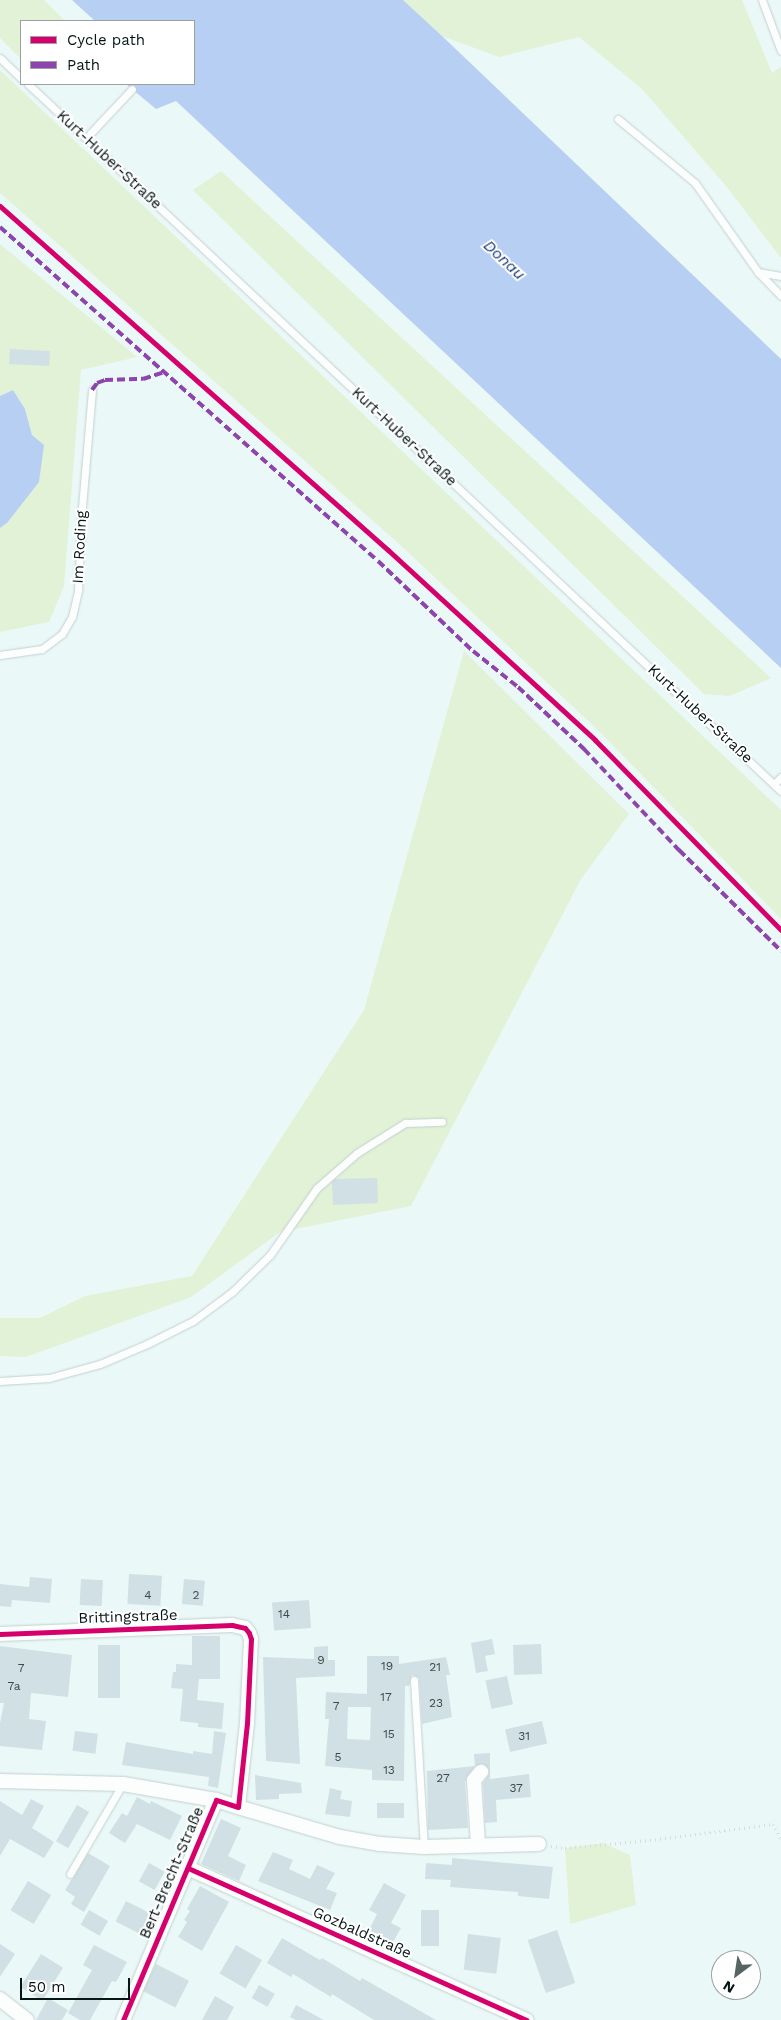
<!DOCTYPE html>
<meta charset="utf-8">
<style>
body{margin:0}
#map{position:relative;width:781px;height:2020px;overflow:hidden;background:#ebf8f8;font-family:"Work Sans",sans-serif}
div>[style]{position:absolute}
[style*='--x']{left:calc(var(--x)*1px);top:calc(var(--y)*1px);width:calc(var(--w)*1px);rotate:calc(var(--a)*1deg)}
.green>*{inset:0;background:#e2f2d6}
.water>*{inset:0;background:#b8cff4}
.building>*{inset:0;background:#d0e0e4;transform-origin:0 0}
.path>*{height:2.5px;margin-top:-1.25px;transform-origin:0;background:repeating-linear-gradient(90deg,#d7dbdb 0 1px,transparent 0 5px)}
.roads{filter:drop-shadow(0 0 1px #c3d0d0) drop-shadow(0 0 1px #c3d0d0)}
.lane>*{height:7px;margin:-3.5px;padding:0 3.5px;transform-origin:3.5px;border-radius:3.5px;background:#fcfefe}
.street>*{height:14px;margin:-7px;padding:0 7px;transform-origin:7px;border-radius:7px;background:#fcfefe}
.quiet>*{height:4px;margin-top:-2px;transform-origin:0;background:repeating-linear-gradient(90deg,#8e44ad 0 8px,transparent 0 12px)}
.cycleway>*{height:5px;margin:-2.5px;padding:0 2.5px;transform-origin:2.5px;border-radius:2.5px;background:#d6006c}
span{translate:-50% -50%;white-space:nowrap;text-align:center;line-height:1.15;-webkit-text-stroke:4px #fff;paint-order:stroke}
.number-label{font-size:12px;color:#3b4a4b}
.number-label span{-webkit-text-stroke-width:0}
.street-label{font-size:15px;color:#071515}
.water-label{font-size:16px;color:#1d3976;font-style:italic}
.legend{position:absolute;left:20px;top:20px;width:175px;height:65px;box-sizing:border-box;background:#fff;border:1px solid #9ca1a1;margin:0;padding:6px 9px;list-style:none;font-size:15px;color:#071515}
.legend li{display:flex;align-items:center;gap:10px;height:25px}
.legend b{width:25px;border:1px solid #9ca1a1}
.north{position:absolute;left:711px;top:1950px;width:50px;height:50px;box-sizing:border-box;background:#fff;border:1px solid #9ca1a1;border-radius:50%;rotate:211deg;font-size:14px;font-weight:700;line-height:20px;text-align:center;color:#071515}
.north::after{content:'';display:block;margin:auto;width:18px;height:22px;background:#576464;clip-path:polygon(50% 0,100% 100%,50% 72%,0 100%)}
.scale{position:absolute;left:20px;top:1978px;width:110px;height:22px;box-sizing:border-box;border:2px solid #071515;border-top:0;padding-left:6px;font-size:15px;line-height:18px;white-space:nowrap;color:#071515;-webkit-text-stroke:4px #fff;paint-order:stroke}
</style>
<div id="map">
<div class="green">
<div style="clip-path:polygon(0 0,44px 0,65px 21px,21px 21px,21px 59px,0 38px)"></div>
<div style="clip-path:polygon(403px 0,742px 0,772px 73px,781px 67px,781px 258px,726px 186px,643px 90px,579px 37px,499px 57px,442px 36px)"></div>
<div style="clip-path:polygon(0 70px,781px 810px,781px 919px,601px 733px,397px 542px,0 193px)"></div>
<div style="clip-path:polygon(221px 171px,771px 678px,730px 696px,704px 694px,193px 190px)"></div>
<div style="clip-path:polygon(0 244px,137px 357px,81px 370px,64px 586px,49px 622px,0 632px,0 528px,7px 523px,32px 435px,25px 409px,13px 390px,0 396px)"></div>
<div style="clip-path:polygon(464px 651px,629px 814px,581px 879px,411px 1206px,280px 1232px,191px 1297px,26px 1357px,0 1356px,0 1318px,40px 1318px,85px 1296px,192px 1276px,364px 1010px)"></div>
<div style="clip-path:polygon(603px 1843px,630px 1855px,636px 1905px,570px 1924px,565px 1848px)"></div>
</div>
<div class="water">
<div style="clip-path:polygon(72px 0,403px 0,442px 36px,781px 359px,781px 668px,176px 101px,156px 109px,126px 84px,194px 84px,194px 21px,95px 21px)"></div>
<div style="clip-path:polygon(13px 390px,25px 409px,32px 435px,44px 445px,39px 482px,7px 523px,0 528px,0 396px)"></div>
</div>
<div class="building">
<div style="left:10px;top:349px;width:40px;height:15px;rotate:3deg"></div>
<div style="clip-path:polygon(377px 1178px,378px 1203px,333px 1205px,332px 1182px,335px 1179px)"></div>
<div style="left:129px;top:1574px;width:33px;height:30px;rotate:3deg"></div>
<div style="clip-path:polygon(30px 1577px,52px 1579px,50px 1603px,12px 1600px,11px 1607px,0 1606px,0 1584px,29px 1587px)"></div>
<div style="left:81px;top:1579px;width:22px;height:26px;rotate:3deg"></div>
<div style="left:184px;top:1579px;width:21px;height:25px;rotate:5deg"></div>
<div style="left:309px;top:1600px;width:28px;height:37px;rotate:86deg"></div>
<div style="clip-path:polygon(192px 1636px,220px 1636px,220px 1679px,199px 1679px,197px 1700px,224px 1703px,222px 1729px,198px 1727px,198px 1723px,180px 1721px,183px 1689px,171px 1688px,173px 1672px,176px 1672px,176px 1664px,192px 1665px)"></div>
<div style="clip-path:polygon(492px 1639px,495px 1654px,485px 1656px,488px 1671px,476px 1673px,471px 1643px)"></div>
<div style="left:541px;top:1644px;width:30px;height:28px;rotate:88deg"></div>
<div style="left:98px;top:1645px;width:22px;height:53px"></div>
<div style="clip-path:polygon(0 1646px,72px 1655px,68px 1697px,31px 1693px,29px 1719px,46px 1721px,42px 1750px,0 1746px,0 1723px,4px 1703px,0 1703px)"></div>
<div style="clip-path:polygon(328px 1646px,328px 1660px,335px 1660px,335px 1676px,296px 1678px,300px 1764px,266px 1761px,263px 1657px,314px 1659px,314px 1647px)"></div>
<div style="clip-path:polygon(evenodd,367px 1656px,399px 1656px,399px 1664px,446px 1657px,450px 1675px,446px 1675px,452px 1717px,422px 1724px,419px 1678px,412px 1675px,409px 1686px,405px 1686px,404px 1781px,372px 1780px,372px 1770px,325px 1766px,329px 1719px,325px 1719px,326px 1692px,367px 1694px,367px 1656px,348px 1707px,371px 1707px,370px 1740px,347px 1739px,348px 1707px)"></div>
<div style="left:507px;top:1676px;width:29px;height:22px;rotate:78deg"></div>
<div style="left:542px;top:1721px;width:23px;height:38px;rotate:77deg"></div>
<div style="left:75px;top:1731px;width:23px;height:20px;rotate:7deg"></div>
<div style="clip-path:polygon(214px 1731px,226px 1733px,218px 1788px,208px 1786px,209px 1777px,122px 1765px,126px 1742px,193px 1754px,193px 1751px,212px 1754px)"></div>
<div style="clip-path:polygon(490px 1753px,490px 1779px,529px 1774px,531px 1797px,496px 1800px,497px 1822px,485px 1823px,483px 1783px,489px 1774px,489px 1770px,483px 1764px,475px 1766px,474px 1754px)"></div>
<div style="clip-path:polygon(475px 1766px,465px 1781px,468px 1828px,428px 1830px,427px 1771px)"></div>
<div style="clip-path:polygon(255px 1775px,301px 1783px,302px 1793px,279px 1794px,279px 1799px,256px 1800px)"></div>
<div style="clip-path:polygon(330px 1788px,342px 1791px,340px 1799px,352px 1801px,350px 1817px,325px 1814px)"></div>
<div style="clip-path:polygon(137px 1797px,150px 1804px,151px 1801px,182px 1816px,170px 1840px,137px 1824px,125px 1843px,109px 1833px,122px 1813px,127px 1816px)"></div>
<div style="clip-path:polygon(31px 1799px,44px 1806px,32px 1828px,54px 1842px,44px 1858px,10px 1839px,0 1856px,0 1801px,22px 1815px)"></div>
<div style="left:377px;top:1803px;width:27px;height:15px"></div>
<div style="left:77px;top:1805px;width:14px;height:42px;rotate:30deg"></div>
<div style="clip-path:polygon(221px 1819px,241px 1828px,228px 1856px,246px 1865px,239px 1881px,201px 1864px)"></div>
<div style="clip-path:polygon(273px 1852px,293px 1860px,289px 1869px,310px 1879px,317px 1865px,335px 1873px,326px 1889px,337px 1893px,330px 1910px,258px 1881px)"></div>
<div style="clip-path:polygon(88px 1853px,110px 1866px,84px 1912px,71px 1904px,75px 1897px,65px 1890px)"></div>
<div style="clip-path:polygon(452px 1858px,553px 1867px,549px 1899px,518px 1896px,518px 1892px,450px 1887px,451px 1880px,425px 1879px,426px 1863px,452px 1865px)"></div>
<div style="left:149px;top:1863px;width:18px;height:21px;rotate:29deg"></div>
<div style="left:28px;top:1881px;width:27px;height:34px;rotate:31deg"></div>
<div style="clip-path:polygon(384px 1883px,406px 1895px,391px 1923px,401px 1928px,393px 1942px,369px 1930px,377px 1914px,369px 1910px)"></div>
<div style="clip-path:polygon(200px 1886px,229px 1902px,202px 1951px,178px 1937px,187px 1922px,184px 1920px,190px 1911px,187px 1909px)"></div>
<div style="left:126px;top:1901px;width:27px;height:23px;rotate:27deg"></div>
<div style="left:89px;top:1910px;width:22px;height:17px;rotate:30deg"></div>
<div style="left:421px;top:1910px;width:18px;height:36px"></div>
<div style="left:557px;top:1930px;width:56px;height:31px;rotate:71deg"></div>
<div style="left:468px;top:1934px;width:33px;height:36px;rotate:7deg"></div>
<div style="clip-path:polygon(282px 1938px,320px 1960px,322px 1958px,360px 1981px,362px 1978px,436px 2020px,374px 2020px,332px 1994px,331px 1997px,293px 1974px,291px 1977px,267px 1963px)"></div>
<div style="clip-path:polygon(0 1944px,15px 1954px,0 1977px)"></div>
<div style="clip-path:polygon(94px 1945px,127px 1962px,116px 1982px,112px 1981px,90px 2020px,80px 2020px,68px 2013px,92px 1970px,83px 1965px)"></div>
<div style="left:236px;top:1945px;width:30px;height:33px;rotate:30deg"></div>
<div style="left:41px;top:1954px;width:26px;height:39px;rotate:32deg"></div>
<div style="left:156px;top:1964px;width:37px;height:30px;rotate:27deg"></div>
<div style="left:259px;top:1985px;width:18px;height:15px;rotate:29deg"></div>
<div style="clip-path:polygon(215px 1996px,234px 2007px,227px 2020px,202px 2020px)"></div>
<div style="clip-path:polygon(48px 1998px,68px 2010px,62px 2020px,36px 2020px)"></div>
<div style="clip-path:polygon(296px 2005px,324px 2020px,296px 2020px,290px 2017px)"></div>
</div>
<div class="path">
<div style="--x:551;--y:1846;--w:14;--a:8"></div>
<div style="--x:565;--y:1848;--w:85;--a:-5.4"></div>
<div style="--x:650;--y:1840;--w:124;--a:-7.4"></div>
<div style="--x:773;--y:1824;--w:17;--a:62"></div>
</div>
<div class="roads">
<div class="lane">
<div style="--x:762;--y:0;--w:54;--a:69.6"></div>
<div style="--x:0;--y:58;--w:29;--a:44"></div>
<div style="--x:28;--y:84;--w:1033;--a:43.2"></div>
<div style="--x:618;--y:119;--w:100;--a:39.7"></div>
<div style="--x:695;--y:183;--w:109;--a:54.7"></div>
<div style="--x:758;--y:272;--w:33;--a:46"></div>
<div style="--x:86;--y:138;--w:67;--a:-46.8"></div>
<div style="--x:758;--y:272;--w:23;--a:10"></div>
<div style="--x:0;--y:655;--w:42;--a:-8.1"></div>
<div style="--x:42;--y:649;--w:25;--a:-37"></div>
<div style="--x:62;--y:634;--w:20;--a:-60"></div>
<div style="--x:72;--y:617;--w:28;--a:-77"></div>
<div style="--x:78;--y:590;--w:83;--a:-87.2"></div>
<div style="--x:82;--y:507;--w:117;--a:-85.1"></div>
<div style="--x:774;--y:784;--w:10;--a:-45"></div>
<div style="--x:0;--y:1381;--w:49;--a:-3.5"></div>
<div style="--x:49;--y:1378;--w:53;--a:-15.4"></div>
<div style="--x:100;--y:1364;--w:51;--a:-23.1"></div>
<div style="--x:147;--y:1344;--w:51;--a:-26.6"></div>
<div style="--x:193;--y:1321;--w:49;--a:-36.6"></div>
<div style="--x:232;--y:1292;--w:53;--a:-44.2"></div>
<div style="--x:270;--y:1255;--w:82;--a:-55"></div>
<div style="--x:317;--y:1188;--w:53;--a:-41.2"></div>
<div style="--x:357;--y:1153;--w:57;--a:-32"></div>
<div style="--x:405;--y:1123;--w:37;--a:-2"></div>
<div style="--x:414;--y:1680;--w:167;--a:86.6"></div>
<div style="--x:70;--y:1874;--w:103;--a:-59.7"></div>
</div>
<div class="street">
<div style="--x:0;--y:1634;--w:232;--a:-2.2"></div>
<div style="--x:232;--y:1625;--w:13;--a:13"></div>
<div style="--x:245;--y:1628;--w:6;--a:51"></div>
<div style="--x:249;--y:1633;--w:6;--a:72"></div>
<div style="--x:251;--y:1639;--w:84;--a:92.7"></div>
<div style="--x:247;--y:1723;--w:84;--a:96.1"></div>
<div style="--x:238;--y:1807;--w:23;--a:-162"></div>
<div style="--x:216;--y:1800;--w:239;--a:112.9"></div>
<div style="--x:0;--y:1781;--w:123;--a:1.4"></div>
<div style="--x:123;--y:1784;--w:94;--a:9.8"></div>
<div style="--x:238;--y:1807;--w:106;--a:16.4"></div>
<div style="--x:340;--y:1837;--w:41;--a:9.9"></div>
<div style="--x:380;--y:1844;--w:44;--a:3.9"></div>
<div style="--x:424;--y:1847;--w:115;--a:-1.5"></div>
<div style="--x:478;--y:1845;--w:65;--a:-93.5"></div>
<div style="--x:474;--y:1780;--w:11;--a:-49"></div>
<div style="--x:188;--y:1868;--w:371;--a:24.2"></div>
<div style="--x:0;--y:1999;--w:34;--a:38"></div>
</div>
</div>
<div class="quiet">
<div style="--x:0;--y:227;--w:504;--a:41.46"></div>
<div style="--x:378;--y:561;--w:131;--a:43.5"></div>
<div style="--x:473;--y:651;--w:58;--a:38.7"></div>
<div style="--x:518;--y:687;--w:91;--a:43.2"></div>
<div style="--x:584;--y:749;--w:139;--a:46.8"></div>
<div style="--x:679;--y:850;--w:144;--a:44.7"></div>
<div style="--x:92;--y:390;--w:9;--a:-54"></div>
<div style="--x:97;--y:383;--w:9;--a:-21"></div>
<div style="--x:105;--y:380;--w:38;--a:-2"></div>
<div style="--x:143;--y:379;--w:23;--a:-18"></div>
</div>
<div class="cycleway">
<div style="--x:0;--y:206;--w:519;--a:41.56"></div>
<div style="--x:388;--y:550;--w:281;--a:42.5"></div>
<div style="--x:595;--y:740;--w:266;--a:45.6"></div>
<div style="--x:0;--y:1634;--w:232;--a:-2.2"></div>
<div style="--x:232;--y:1625;--w:13;--a:13"></div>
<div style="--x:245;--y:1628;--w:6;--a:51"></div>
<div style="--x:249;--y:1633;--w:6;--a:72"></div>
<div style="--x:251;--y:1639;--w:84;--a:92.7"></div>
<div style="--x:247;--y:1723;--w:84;--a:96.1"></div>
<div style="--x:238;--y:1807;--w:23;--a:-162"></div>
<div style="--x:216;--y:1800;--w:239;--a:112.9"></div>
<div style="--x:188;--y:1868;--w:371;--a:24.2"></div>
</div>
<div class="number-label">
<span style="left:148px;top:1596px">4</span>
<span style="left:196px;top:1596px">2</span>
<span style="left:284px;top:1615px">14</span>
<span style="left:321px;top:1661px">9</span>
<span style="left:387px;top:1667px">19</span>
<span style="left:435px;top:1668px">21</span>
<span style="left:21px;top:1669px">7</span>
<span style="left:14px;top:1687px">7a</span>
<span style="left:386px;top:1698px">17</span>
<span style="left:436px;top:1704px">23</span>
<span style="left:336px;top:1707px">7</span>
<span style="left:389px;top:1735px">15</span>
<span style="left:524px;top:1737px">31</span>
<span style="left:338px;top:1758px">5</span>
<span style="left:389px;top:1771px">13</span>
<span style="left:443px;top:1779px">27</span>
<span style="left:516px;top:1789px">37</span>
</div>
<div class="street-label">
<span style="left:109px;top:160px;rotate:43deg">Kurt-Huber-Straße</span>
<span style="left:404px;top:437px;rotate:43deg">Kurt-Huber-Straße</span>
<span style="left:80px;top:547px;rotate:-87deg">Im Roding</span>
<span style="left:700px;top:714px;rotate:43deg">Kurt-Huber-Straße</span>
<span style="left:128px;top:1617px;rotate:-2deg">Brittingstraße</span>
<span style="left:172px;top:1873px;rotate:-67deg">Bert-Brecht-Straße</span>
<span style="left:362px;top:1933px;rotate:24deg">Gozbaldstraße</span>
</div>
<div class="water-label">
<span style="left:504px;top:260px;rotate:43deg">Donau</span>
</div>
<ul class="legend">
<li><b style="height:6px;background:#d6006c"></b>Cycle path</li>
<li><b style="height:6px;background:#8e44ad"></b>Path</li>
</ul>
<div class="north">N</div>
<div class="scale">50 m</div>
</div>
